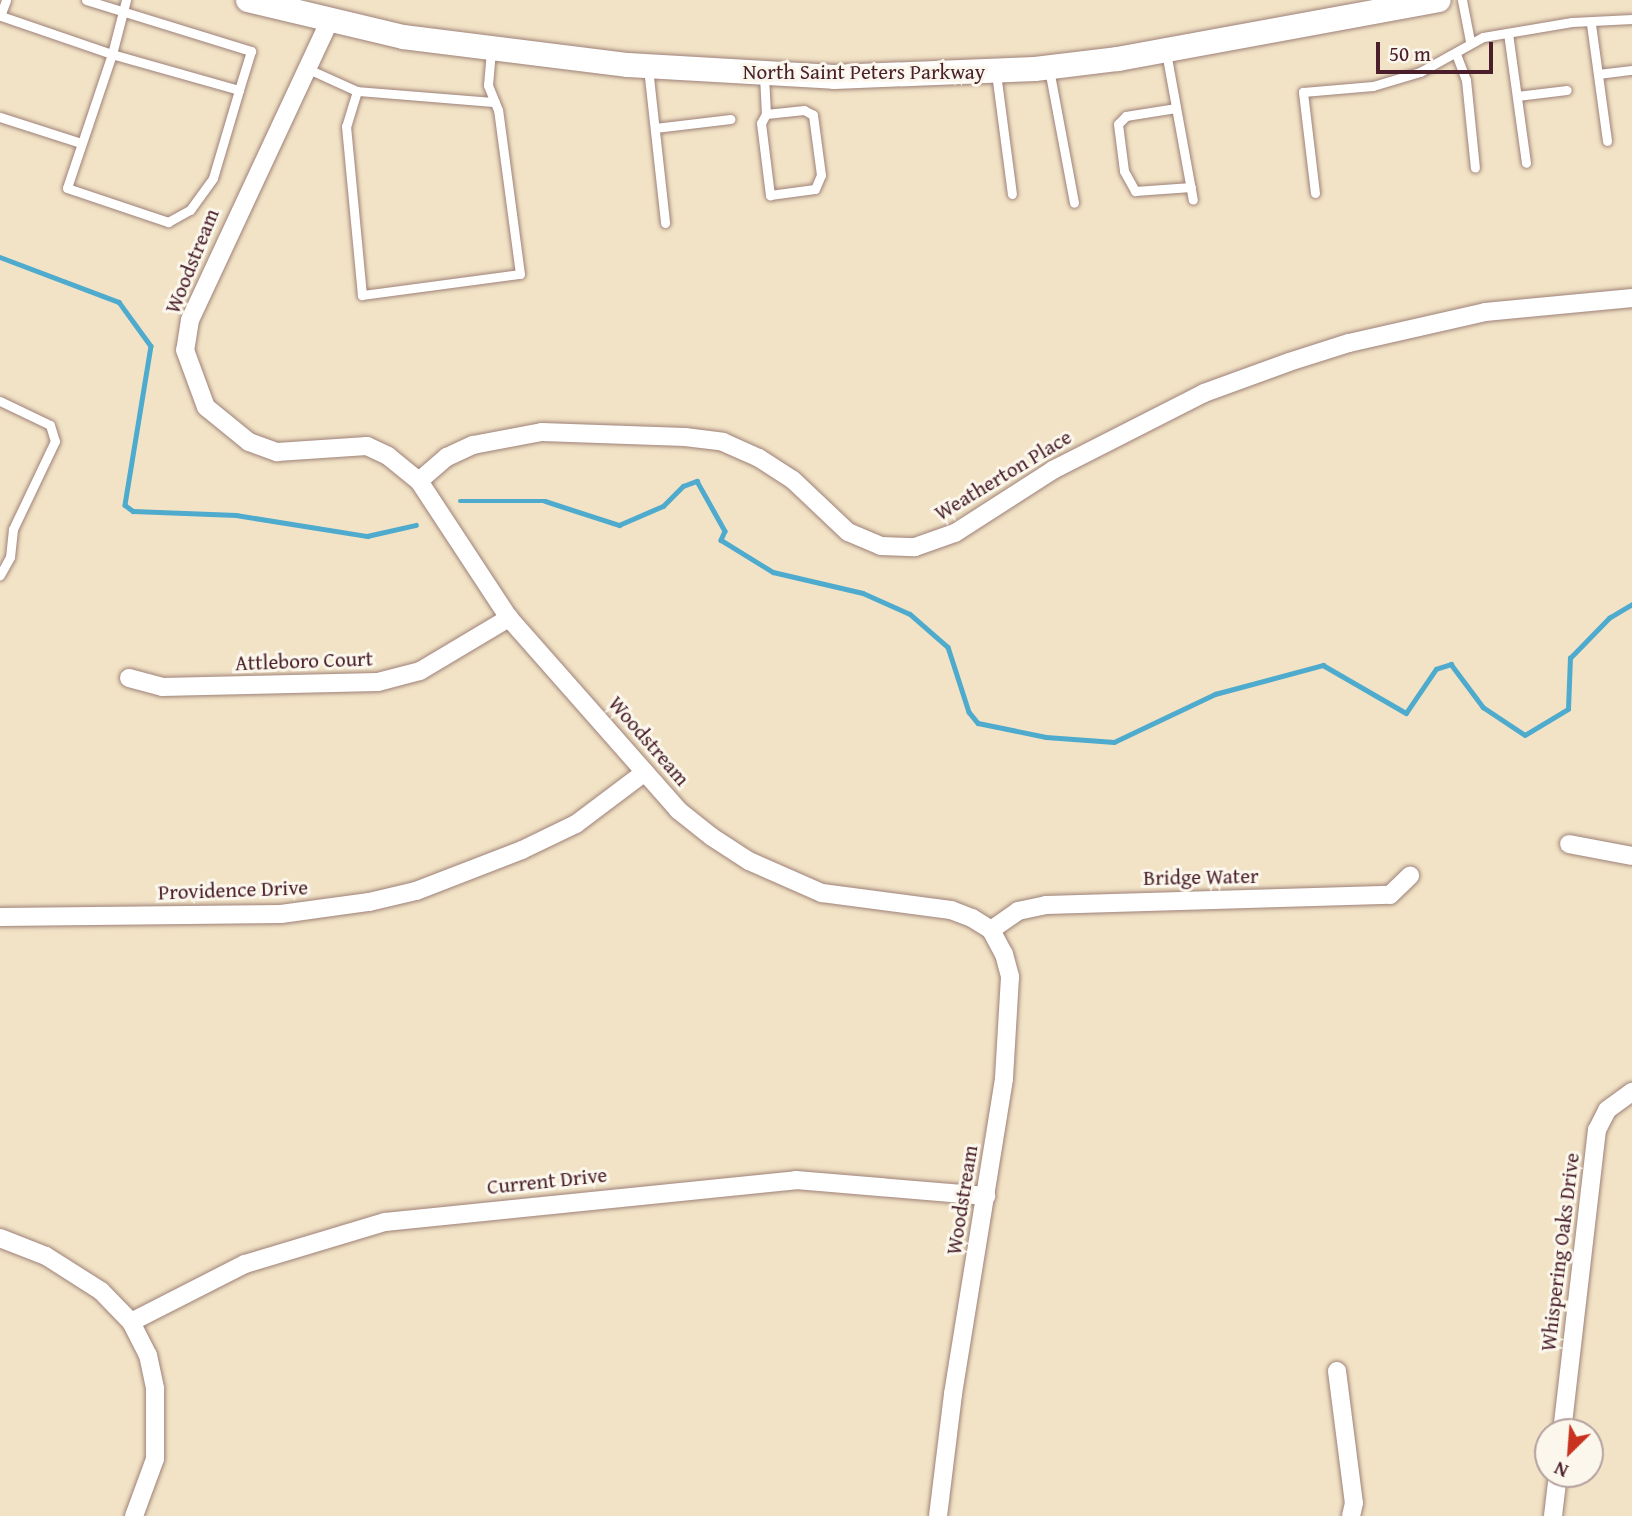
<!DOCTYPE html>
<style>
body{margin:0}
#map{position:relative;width:1632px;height:1516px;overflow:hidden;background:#f2e3c6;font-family:"Gentium Book Plus",serif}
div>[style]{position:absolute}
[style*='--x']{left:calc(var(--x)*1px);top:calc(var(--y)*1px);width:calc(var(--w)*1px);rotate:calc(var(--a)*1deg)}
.stream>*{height:4.5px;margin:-2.25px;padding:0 2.25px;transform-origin:2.25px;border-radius:2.25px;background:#4fabcd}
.roads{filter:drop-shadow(0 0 2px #9e8178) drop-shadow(0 0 2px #9e8178)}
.service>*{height:9px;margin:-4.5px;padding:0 4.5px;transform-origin:4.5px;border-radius:4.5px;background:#fff}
.minor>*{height:18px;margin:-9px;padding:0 9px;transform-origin:9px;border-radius:9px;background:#fff}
.secondary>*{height:24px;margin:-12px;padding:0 12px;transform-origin:12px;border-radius:12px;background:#fff}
span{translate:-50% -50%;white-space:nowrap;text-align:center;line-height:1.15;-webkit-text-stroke:6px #fbf7ec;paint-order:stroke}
.street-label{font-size:21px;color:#4a1f2b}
.north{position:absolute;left:1534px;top:1418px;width:70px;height:70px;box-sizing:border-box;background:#fbf7ec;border:2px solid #b4a19f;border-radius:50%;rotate:205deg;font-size:19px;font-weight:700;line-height:28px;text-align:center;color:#4a1f2b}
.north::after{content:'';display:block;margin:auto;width:24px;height:32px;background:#c8321e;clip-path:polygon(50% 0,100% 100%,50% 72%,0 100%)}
.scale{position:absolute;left:1376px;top:42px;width:117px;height:32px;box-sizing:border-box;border:4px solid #4a1f2b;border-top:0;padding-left:9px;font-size:21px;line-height:24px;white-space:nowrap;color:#4a1f2b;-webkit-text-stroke:5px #fbf7ec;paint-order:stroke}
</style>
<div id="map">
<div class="stream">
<div style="--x:0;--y:257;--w:127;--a:20.7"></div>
<div style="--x:119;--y:302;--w:54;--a:54"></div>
<div style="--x:151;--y:346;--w:161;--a:99.3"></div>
<div style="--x:125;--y:505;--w:10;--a:37"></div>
<div style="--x:133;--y:511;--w:103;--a:2.2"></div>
<div style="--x:236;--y:515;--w:133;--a:9.1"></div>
<div style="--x:367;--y:536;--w:50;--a:-12.7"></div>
<div style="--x:460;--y:501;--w:85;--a:0"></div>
<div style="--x:545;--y:501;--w:78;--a:18"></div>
<div style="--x:619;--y:525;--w:48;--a:-23.4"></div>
<div style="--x:663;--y:506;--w:28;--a:-45"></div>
<div style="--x:683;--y:486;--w:15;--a:-20"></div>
<div style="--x:697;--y:481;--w:57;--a:60.8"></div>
<div style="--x:725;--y:531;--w:10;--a:114"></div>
<div style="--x:721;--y:540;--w:61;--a:31.6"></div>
<div style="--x:773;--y:572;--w:92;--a:13.1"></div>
<div style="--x:863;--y:593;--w:51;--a:24.1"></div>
<div style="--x:910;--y:614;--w:50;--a:41"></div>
<div style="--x:948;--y:647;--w:68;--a:72.1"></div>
<div style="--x:969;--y:712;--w:14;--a:51"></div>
<div style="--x:978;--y:723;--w:69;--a:11.6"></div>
<div style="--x:1046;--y:737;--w:68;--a:4.2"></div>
<div style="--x:1114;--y:742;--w:112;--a:-25.4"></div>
<div style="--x:1215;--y:694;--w:112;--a:-15"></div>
<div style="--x:1323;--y:665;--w:96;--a:30"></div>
<div style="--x:1406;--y:713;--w:53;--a:-55.7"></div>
<div style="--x:1436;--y:669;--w:16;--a:-18"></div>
<div style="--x:1451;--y:664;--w:54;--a:53.3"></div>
<div style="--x:1483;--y:707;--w:50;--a:33.7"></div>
<div style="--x:1525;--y:735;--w:50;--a:-31.2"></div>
<div style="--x:1568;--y:709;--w:51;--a:-87.8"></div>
<div style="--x:1570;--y:658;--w:56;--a:-45.7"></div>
<div style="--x:1609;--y:618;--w:27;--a:-31"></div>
</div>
<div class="roads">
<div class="service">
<div style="--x:86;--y:0;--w:173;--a:17.2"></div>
<div style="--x:251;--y:51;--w:41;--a:107.1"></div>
<div style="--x:1462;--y:0;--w:42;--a:79"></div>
<div style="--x:0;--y:16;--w:17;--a:-69"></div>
<div style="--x:1;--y:16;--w:117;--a:18.9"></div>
<div style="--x:112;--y:54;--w:141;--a:108.6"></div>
<div style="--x:67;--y:188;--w:107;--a:18.6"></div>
<div style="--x:168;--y:222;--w:25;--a:-29"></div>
<div style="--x:190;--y:210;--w:39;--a:-54"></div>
<div style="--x:213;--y:178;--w:92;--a:-73.5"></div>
<div style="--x:239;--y:90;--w:132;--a:-164.2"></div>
<div style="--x:112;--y:54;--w:56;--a:-75.5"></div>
<div style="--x:1591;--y:24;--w:118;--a:82.2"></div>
<div style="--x:1508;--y:33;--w:131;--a:82.1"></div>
<div style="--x:1166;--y:52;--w:150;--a:79.7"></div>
<div style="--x:1456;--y:54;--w:28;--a:69"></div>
<div style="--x:1466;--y:80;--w:88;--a:84.2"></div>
<div style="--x:306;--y:68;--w:56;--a:24.3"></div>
<div style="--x:357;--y:91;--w:37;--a:107"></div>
<div style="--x:346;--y:126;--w:170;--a:84.6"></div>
<div style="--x:362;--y:295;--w:159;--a:-7.6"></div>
<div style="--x:520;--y:274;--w:165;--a:-97.6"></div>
<div style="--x:498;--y:110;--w:27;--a:-112"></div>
<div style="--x:488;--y:85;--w:34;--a:-85"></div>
<div style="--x:648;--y:68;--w:156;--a:83.7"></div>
<div style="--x:1049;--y:69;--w:136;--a:79.4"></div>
<div style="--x:996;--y:73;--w:122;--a:82.5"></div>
<div style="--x:1598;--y:74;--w:34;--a:-7"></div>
<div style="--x:764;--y:76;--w:38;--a:87"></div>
<div style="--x:766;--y:114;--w:10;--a:119"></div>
<div style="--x:761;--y:123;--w:73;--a:82.9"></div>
<div style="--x:770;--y:195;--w:45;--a:-7.6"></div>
<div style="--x:815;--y:189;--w:15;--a:-67"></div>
<div style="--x:821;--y:175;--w:61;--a:-97.6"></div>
<div style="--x:813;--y:115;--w:10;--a:-151"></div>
<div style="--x:804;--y:110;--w:38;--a:174"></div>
<div style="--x:357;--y:91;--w:138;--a:4.6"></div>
<div style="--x:1517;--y:96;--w:50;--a:-6.8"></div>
<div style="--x:1176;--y:108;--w:51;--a:170.9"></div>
<div style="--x:1126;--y:116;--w:11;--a:135"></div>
<div style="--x:1118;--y:124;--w:47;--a:82.7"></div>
<div style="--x:1124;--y:171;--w:23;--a:61"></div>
<div style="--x:1135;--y:191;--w:56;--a:-4.1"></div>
<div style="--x:0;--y:117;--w:85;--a:17.8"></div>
<div style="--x:655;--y:128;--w:76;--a:-6.8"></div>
<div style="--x:1315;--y:193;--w:102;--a:-96.8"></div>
<div style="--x:1303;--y:92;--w:70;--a:-4.9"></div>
<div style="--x:1373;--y:86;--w:49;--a:-16.6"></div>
<div style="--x:1420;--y:72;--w:72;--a:-29.1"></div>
<div style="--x:1483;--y:37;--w:90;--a:-9.6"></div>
<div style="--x:1572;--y:22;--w:60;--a:-2.9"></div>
<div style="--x:0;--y:401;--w:55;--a:25.6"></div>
<div style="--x:50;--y:425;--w:17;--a:73"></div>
<div style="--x:55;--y:441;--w:98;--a:115.5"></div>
<div style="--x:13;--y:529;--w:28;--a:96"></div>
<div style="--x:10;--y:557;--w:21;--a:119"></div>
</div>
<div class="minor">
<div style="--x:329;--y:22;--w:329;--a:115"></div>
<div style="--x:190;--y:320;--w:30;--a:99"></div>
<div style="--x:185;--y:350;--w:61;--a:69.8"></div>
<div style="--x:206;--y:407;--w:55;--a:39.1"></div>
<div style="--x:249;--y:442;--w:30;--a:20"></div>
<div style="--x:277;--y:452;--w:90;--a:-3.8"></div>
<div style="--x:367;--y:446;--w:23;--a:25"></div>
<div style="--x:388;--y:456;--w:40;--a:39"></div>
<div style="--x:419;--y:481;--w:164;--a:56.7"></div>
<div style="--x:509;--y:618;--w:256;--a:48.6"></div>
<div style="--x:678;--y:810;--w:43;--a:38.5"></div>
<div style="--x:712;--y:837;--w:44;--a:33"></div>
<div style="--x:749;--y:861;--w:80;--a:23.7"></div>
<div style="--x:822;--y:893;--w:130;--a:7.5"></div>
<div style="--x:951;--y:910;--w:22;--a:21"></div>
<div style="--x:972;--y:918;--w:22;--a:32"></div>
<div style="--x:991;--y:930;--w:27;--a:62"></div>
<div style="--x:1004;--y:954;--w:24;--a:75"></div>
<div style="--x:1010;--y:977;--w:102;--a:93.4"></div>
<div style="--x:1004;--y:1079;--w:319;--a:99.2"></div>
<div style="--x:953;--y:1394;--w:123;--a:97"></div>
<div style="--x:419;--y:481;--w:37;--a:-41"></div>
<div style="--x:447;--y:457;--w:29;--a:-25"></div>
<div style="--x:473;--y:445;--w:70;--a:-10.7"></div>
<div style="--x:542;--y:432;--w:143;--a:2"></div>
<div style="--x:685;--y:437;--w:38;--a:7"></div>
<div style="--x:723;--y:442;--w:39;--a:24"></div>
<div style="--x:759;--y:458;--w:40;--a:32.9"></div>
<div style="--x:793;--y:480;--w:76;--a:43.4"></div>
<div style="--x:848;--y:532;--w:36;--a:23"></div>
<div style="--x:881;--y:546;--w:34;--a:2"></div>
<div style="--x:915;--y:547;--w:42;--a:-19.3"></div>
<div style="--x:955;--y:533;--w:117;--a:-32.7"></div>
<div style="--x:1053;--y:470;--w:169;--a:-27"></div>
<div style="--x:1204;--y:393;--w:90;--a:-20"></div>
<div style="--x:1289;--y:362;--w:63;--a:-17.6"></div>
<div style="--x:1349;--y:343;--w:139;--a:-12.8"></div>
<div style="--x:1485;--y:312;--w:148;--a:-5.4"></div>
<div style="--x:129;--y:678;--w:34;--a:15"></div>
<div style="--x:162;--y:687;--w:216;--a:-1.3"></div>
<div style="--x:378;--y:682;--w:43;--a:-14.7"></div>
<div style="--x:420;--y:671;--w:104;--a:-30.8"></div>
<div style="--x:1569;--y:844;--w:64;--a:10.8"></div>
<div style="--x:0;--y:917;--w:281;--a:-0.6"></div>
<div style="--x:281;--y:914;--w:89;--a:-7.8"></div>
<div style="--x:369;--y:902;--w:48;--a:-13.2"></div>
<div style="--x:416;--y:891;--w:114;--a:-21.1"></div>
<div style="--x:522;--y:850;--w:60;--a:-25.7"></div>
<div style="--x:576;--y:824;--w:86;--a:-37"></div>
<div style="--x:991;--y:930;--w:33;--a:-35"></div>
<div style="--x:1018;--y:911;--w:29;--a:-12"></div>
<div style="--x:1046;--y:905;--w:344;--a:-1.7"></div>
<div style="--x:1390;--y:895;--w:28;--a:-44"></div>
<div style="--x:0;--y:1238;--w:49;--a:21.4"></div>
<div style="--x:46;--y:1256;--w:65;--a:32.5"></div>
<div style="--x:101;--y:1291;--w:43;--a:45.9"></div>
<div style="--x:131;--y:1322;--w:37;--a:63"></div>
<div style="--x:148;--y:1355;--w:35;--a:78"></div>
<div style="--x:155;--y:1389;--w:70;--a:90"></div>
<div style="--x:155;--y:1459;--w:61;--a:110.2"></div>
<div style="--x:131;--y:1322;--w:128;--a:-27"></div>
<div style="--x:245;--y:1264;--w:146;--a:-16.7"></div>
<div style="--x:385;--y:1222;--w:413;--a:-5.8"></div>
<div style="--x:796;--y:1180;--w:191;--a:4.8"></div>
<div style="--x:1337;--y:1371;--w:133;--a:82.7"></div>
<div style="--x:1354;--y:1503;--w:13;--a:103"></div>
<div style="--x:1562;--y:1432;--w:304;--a:-83.4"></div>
<div style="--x:1597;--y:1130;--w:22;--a:-63"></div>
<div style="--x:1607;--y:1110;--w:31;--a:-36"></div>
<div style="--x:1553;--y:1516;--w:42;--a:-83.2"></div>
</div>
<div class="secondary">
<div style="--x:248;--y:0;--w:159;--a:13.4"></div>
<div style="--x:403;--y:37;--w:227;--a:7.1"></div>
<div style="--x:628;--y:65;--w:206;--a:3.3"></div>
<div style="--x:834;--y:77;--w:201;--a:-2.3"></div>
<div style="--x:1035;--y:69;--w:84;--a:-6.9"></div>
<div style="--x:1118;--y:59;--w:326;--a:-10.4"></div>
</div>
</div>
<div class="street-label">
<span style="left:864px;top:72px">North Saint Peters Parkway</span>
<span style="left:192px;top:261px;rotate:-68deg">Woodstream</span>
<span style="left:1003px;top:475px;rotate:-31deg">Weatherton Place</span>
<span style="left:304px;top:661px;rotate:-2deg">Attleboro Court</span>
<span style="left:649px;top:741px;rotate:49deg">Woodstream</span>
<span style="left:1201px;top:877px;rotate:-1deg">Bridge Water</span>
<span style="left:233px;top:890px;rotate:-2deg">Providence Drive</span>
<span style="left:547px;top:1181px;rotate:-6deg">Current Drive</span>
<span style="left:962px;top:1200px;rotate:-81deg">Woodstream</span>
<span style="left:1560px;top:1252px;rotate:-83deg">Whispering Oaks Drive</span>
</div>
<div class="north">N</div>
<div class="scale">50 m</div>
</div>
